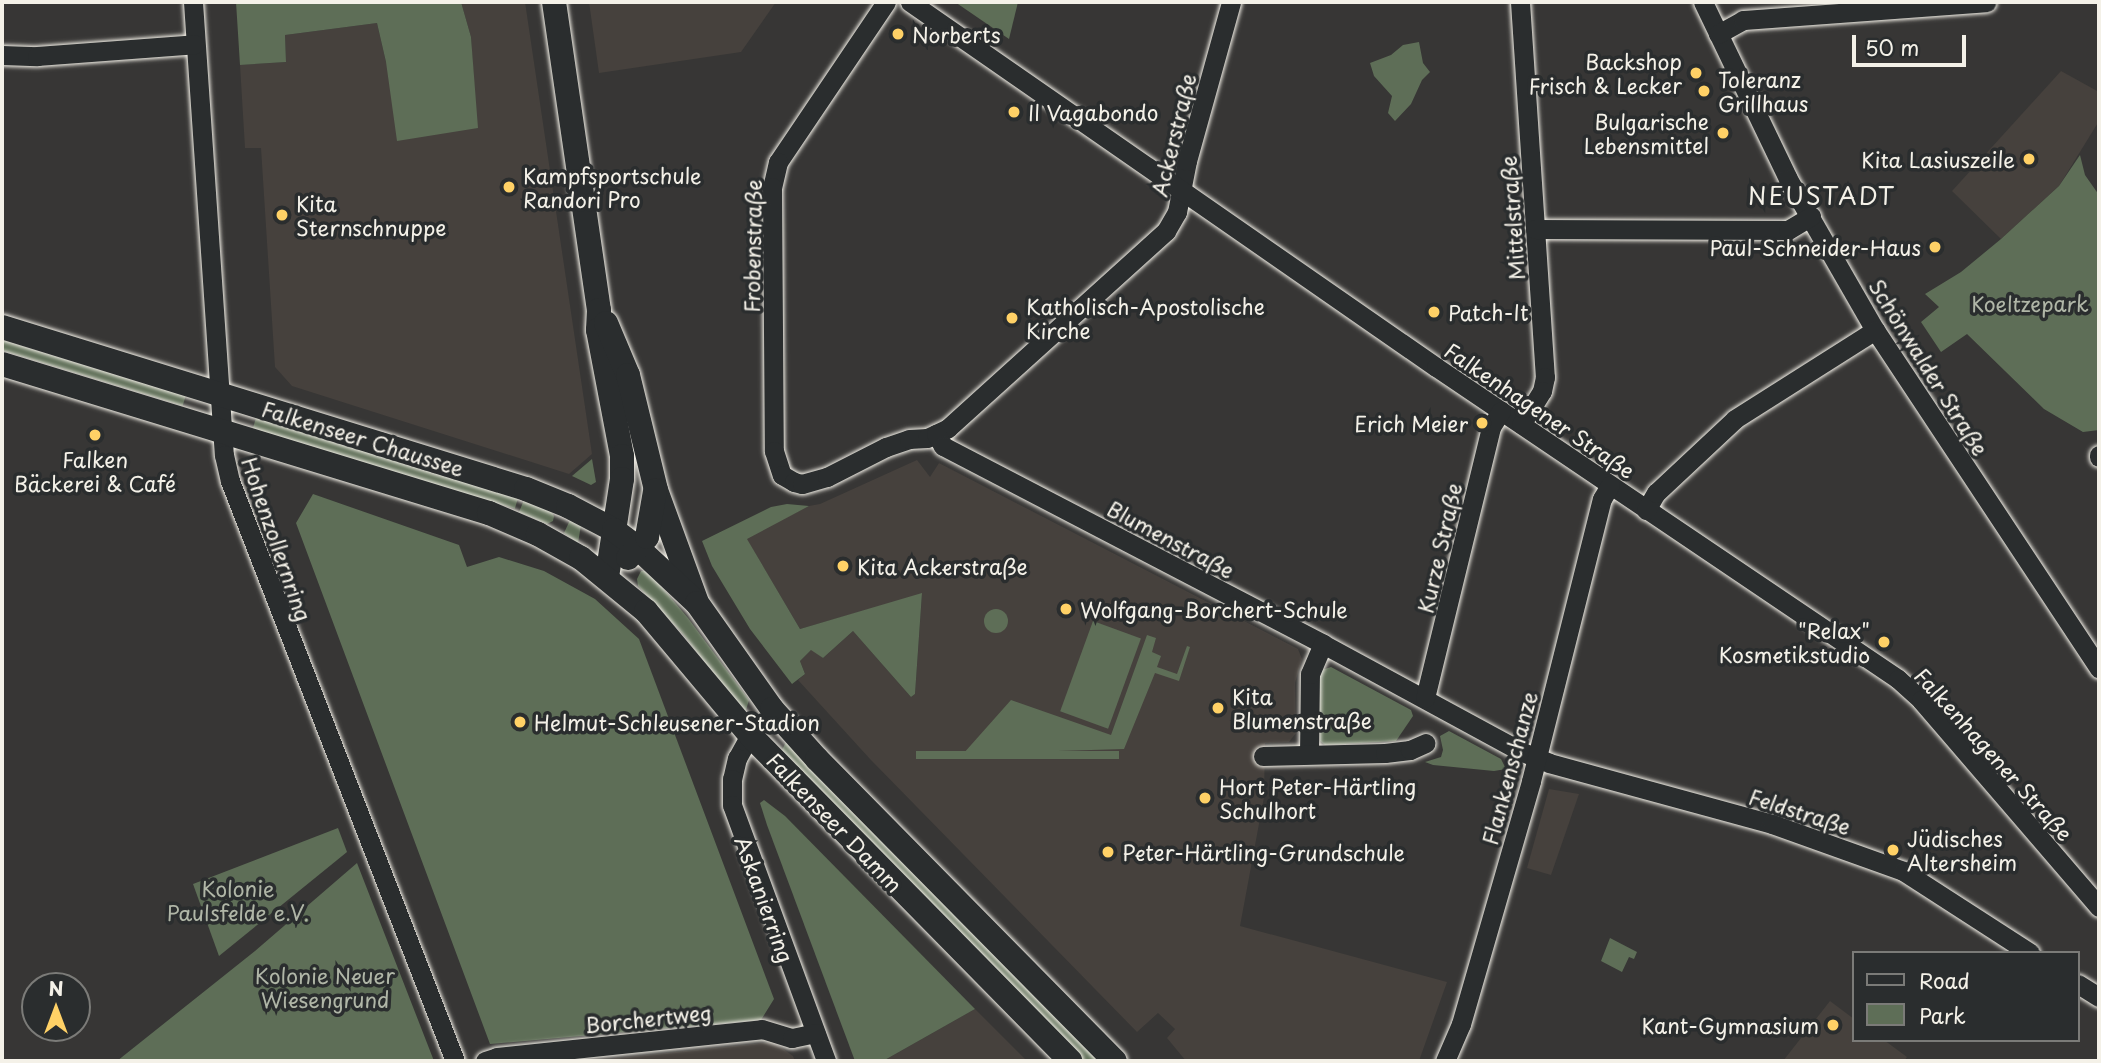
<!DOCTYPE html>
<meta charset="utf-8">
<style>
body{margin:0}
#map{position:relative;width:2101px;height:1063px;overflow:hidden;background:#373635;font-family:"Playpen Sans",sans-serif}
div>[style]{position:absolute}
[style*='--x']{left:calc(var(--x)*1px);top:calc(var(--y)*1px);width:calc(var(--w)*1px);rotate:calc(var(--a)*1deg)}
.built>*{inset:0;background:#46413d}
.green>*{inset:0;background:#5e6e57;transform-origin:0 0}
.round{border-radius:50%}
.roads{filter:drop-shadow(0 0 2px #f4f1e8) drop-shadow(0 0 2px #f4f1e8)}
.minor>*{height:19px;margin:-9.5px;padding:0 9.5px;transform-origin:9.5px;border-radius:9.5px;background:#2a2d2e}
.major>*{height:24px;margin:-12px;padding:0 12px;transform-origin:12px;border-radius:12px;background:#2a2d2e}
.dots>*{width:19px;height:19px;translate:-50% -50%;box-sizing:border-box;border:4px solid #2a2d2e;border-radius:50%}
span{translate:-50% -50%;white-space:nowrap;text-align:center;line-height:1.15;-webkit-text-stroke:7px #2a2d2e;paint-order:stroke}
.poi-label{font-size:21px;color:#f4f1e8}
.left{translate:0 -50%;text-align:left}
.right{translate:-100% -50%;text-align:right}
.street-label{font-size:21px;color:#f4f1e8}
.park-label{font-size:21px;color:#b0b6a7}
.quarter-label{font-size:24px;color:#f4f1e8;letter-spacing:2px}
.frame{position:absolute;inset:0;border:4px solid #f4f1e8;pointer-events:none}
.legend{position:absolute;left:1852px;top:951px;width:228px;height:91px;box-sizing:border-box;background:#2a2d2e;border:2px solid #7b7b78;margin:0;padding:9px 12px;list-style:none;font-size:21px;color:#f4f1e8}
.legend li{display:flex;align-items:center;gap:14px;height:35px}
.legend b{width:35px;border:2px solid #7b7b78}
.north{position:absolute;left:21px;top:972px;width:70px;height:70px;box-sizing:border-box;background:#2a2d2e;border:2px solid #7b7b78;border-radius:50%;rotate:0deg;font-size:19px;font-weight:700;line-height:28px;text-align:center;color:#f4f1e8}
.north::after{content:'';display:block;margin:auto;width:24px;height:32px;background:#ffd166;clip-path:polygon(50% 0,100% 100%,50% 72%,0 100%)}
.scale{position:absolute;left:1852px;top:35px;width:114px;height:32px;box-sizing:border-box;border:4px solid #f4f1e8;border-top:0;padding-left:9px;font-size:21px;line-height:24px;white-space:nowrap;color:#f4f1e8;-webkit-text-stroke:5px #2a2d2e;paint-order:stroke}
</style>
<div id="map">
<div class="built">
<div style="clip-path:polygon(461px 2px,525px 2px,592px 454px,569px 474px,292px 386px,275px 367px,261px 148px,245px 148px,240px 65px,286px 62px,285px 35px,377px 23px,386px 62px,477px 128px,471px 37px)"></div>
<div style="clip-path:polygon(589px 2px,776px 2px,741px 52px,599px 73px)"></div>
<div style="clip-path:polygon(2061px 71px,2099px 92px,2099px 121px,2059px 186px,2001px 239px,1952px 191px)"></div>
<div style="clip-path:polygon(917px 460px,930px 477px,939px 463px,1298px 649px,1302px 659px,1295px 683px,1296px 733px,1289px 742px,1265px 743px,1264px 797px,1240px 926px,1447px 982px,1419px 1061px,1186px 1061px,1167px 1038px,1175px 1029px,1158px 1013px,1137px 1032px,870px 759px,798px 680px,805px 674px,800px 661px,812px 649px,823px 658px,853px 631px,911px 697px,915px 694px,922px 594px,800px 629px,746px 538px,809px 506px,820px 504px)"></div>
<div style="clip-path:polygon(1549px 789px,1579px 794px,1551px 875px,1527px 868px)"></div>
<div style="clip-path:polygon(1830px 1001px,1854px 1019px,1854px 1040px,1884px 1040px,1907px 1057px,1904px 1061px,1783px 1061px)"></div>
<div style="clip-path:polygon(975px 1009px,1027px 1061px,883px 1061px)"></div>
<div style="clip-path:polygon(773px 1042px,793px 1056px,795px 1061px,588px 1061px)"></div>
</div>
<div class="green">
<div style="clip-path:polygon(236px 2px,461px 2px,471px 37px,478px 128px,397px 141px,386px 62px,377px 23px,285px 35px,286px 62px,240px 65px)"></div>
<div style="clip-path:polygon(955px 2px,1018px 2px,1009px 39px)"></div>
<div style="clip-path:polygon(1419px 42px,1423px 63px,1430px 72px,1422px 80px,1411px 104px,1395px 121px,1388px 113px,1392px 96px,1374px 76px,1370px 63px,1391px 55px,1403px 45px)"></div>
<div style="clip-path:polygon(2080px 155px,2085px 175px,2099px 195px,2099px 430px,2083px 432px,2044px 409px,1967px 334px,1941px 352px,1921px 322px,1939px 307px,1925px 294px,1961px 272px,2001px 239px,2059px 186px)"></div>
<div style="left:2px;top:340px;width:192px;height:10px;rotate:17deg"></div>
<div style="left:256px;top:418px;width:274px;height:11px;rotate:17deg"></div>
<div style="clip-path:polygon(592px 459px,596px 482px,591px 485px,572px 476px)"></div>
<div style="clip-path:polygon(313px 494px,459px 545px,467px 567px,499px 557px,544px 571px,595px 599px,639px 639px,774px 999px,761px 1020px,490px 1044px,296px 523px)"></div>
<div style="clip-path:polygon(524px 500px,550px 510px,554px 516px,553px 521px,547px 524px,519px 512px)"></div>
<div style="clip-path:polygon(787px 504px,809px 506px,747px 539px,800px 629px,922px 593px,915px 694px,911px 697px,853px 631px,823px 658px,811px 650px,800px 661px,805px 674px,792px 684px,750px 629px,712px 566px,702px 541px,771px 507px)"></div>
<div style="clip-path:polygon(570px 520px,581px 525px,578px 543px,564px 533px)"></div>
<div style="clip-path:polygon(641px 571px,645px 571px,660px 585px,688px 618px,749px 700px,746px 710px,742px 711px,683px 634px,638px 586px,637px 579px)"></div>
<div class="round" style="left:984px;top:609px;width:24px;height:24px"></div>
<div style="left:1093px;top:621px;width:51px;height:96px;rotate:20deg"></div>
<div style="clip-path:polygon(1147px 635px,1156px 638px,1152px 652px,1161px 656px,1157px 667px,1177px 674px,1187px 646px,1190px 647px,1179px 681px,1155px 673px,1124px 749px,963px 754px,1011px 700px,1111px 735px)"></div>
<div style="clip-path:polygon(1331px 667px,1411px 710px,1413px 716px,1396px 741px,1325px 745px,1320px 741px,1318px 681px,1322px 670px)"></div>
<div style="clip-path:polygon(1449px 731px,1501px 759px,1506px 769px,1494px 771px,1433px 765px,1425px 762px,1441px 757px,1443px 750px,1440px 736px)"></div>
<div style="clip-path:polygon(786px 742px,1099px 1061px,1083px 1061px,829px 804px,780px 754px)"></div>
<div style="left:1119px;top:751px;width:8px;height:203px;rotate:90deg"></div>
<div style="clip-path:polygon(764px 800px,785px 816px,975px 1009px,883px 1061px,855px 1061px,767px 825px,760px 803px)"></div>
<div style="clip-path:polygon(338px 828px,347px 852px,219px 956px,193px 884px)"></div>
<div style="clip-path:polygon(357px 863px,434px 1061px,117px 1061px,255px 951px)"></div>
<div style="clip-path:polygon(1610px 938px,1637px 952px,1634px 959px,1629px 957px,1622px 972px,1601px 961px)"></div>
</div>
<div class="roads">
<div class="minor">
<div style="--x:193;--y:2;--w:454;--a:86.1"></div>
<div style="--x:224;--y:455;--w:27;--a:77"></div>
<div style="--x:230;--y:481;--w:622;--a:68.8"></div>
<div style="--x:886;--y:2;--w:193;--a:124"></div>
<div style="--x:778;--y:162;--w:26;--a:103"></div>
<div style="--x:772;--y:187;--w:264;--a:89.6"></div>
<div style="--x:774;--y:451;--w:25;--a:72"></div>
<div style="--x:782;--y:475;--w:14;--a:30"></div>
<div style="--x:794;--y:482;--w:8;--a:14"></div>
<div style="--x:802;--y:484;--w:26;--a:-16"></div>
<div style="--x:827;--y:477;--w:66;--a:-27"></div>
<div style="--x:886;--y:447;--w:24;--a:-19"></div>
<div style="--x:909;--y:439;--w:18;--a:-3"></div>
<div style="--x:927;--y:438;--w:23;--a:-25"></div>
<div style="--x:948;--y:428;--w:294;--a:-42.1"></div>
<div style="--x:1166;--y:231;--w:22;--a:-60"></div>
<div style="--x:1177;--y:212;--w:52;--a:-78.9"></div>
<div style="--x:1187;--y:161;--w:165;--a:-74.5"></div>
<div style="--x:910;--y:2;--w:640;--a:34.76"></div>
<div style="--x:1436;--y:367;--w:557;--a:34.03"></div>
<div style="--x:1898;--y:679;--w:31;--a:42"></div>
<div style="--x:1921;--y:700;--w:273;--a:49.3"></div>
<div style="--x:1520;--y:2;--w:376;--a:86.2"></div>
<div style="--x:1545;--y:377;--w:14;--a:102"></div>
<div style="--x:1542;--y:391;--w:39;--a:122"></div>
<div style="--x:1703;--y:2;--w:196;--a:64.3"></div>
<div style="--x:1788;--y:179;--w:174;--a:60.1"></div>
<div style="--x:1875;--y:330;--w:406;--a:56.5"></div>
<div style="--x:1718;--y:34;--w:29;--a:-29"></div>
<div style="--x:1743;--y:20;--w:244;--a:-4.2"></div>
<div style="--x:2;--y:55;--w:35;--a:2"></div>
<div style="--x:37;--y:56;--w:158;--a:-4.3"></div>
<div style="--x:1535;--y:229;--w:253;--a:0.2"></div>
<div style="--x:1788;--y:230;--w:27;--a:-31"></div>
<div style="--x:936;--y:434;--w:14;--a:60"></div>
<div style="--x:943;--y:446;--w:428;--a:27.5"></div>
<div style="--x:1323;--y:644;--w:224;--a:28.5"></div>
<div style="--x:1520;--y:751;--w:31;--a:22"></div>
<div style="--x:1549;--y:763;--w:231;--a:15.3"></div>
<div style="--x:1772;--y:824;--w:139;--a:19.7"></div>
<div style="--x:1903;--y:871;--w:151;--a:32.8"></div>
<div style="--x:2099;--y:455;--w:2;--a:90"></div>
<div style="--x:1646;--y:510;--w:20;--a:-60"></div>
<div style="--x:1656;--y:493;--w:108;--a:-43.1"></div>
<div style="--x:1735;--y:419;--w:166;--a:-32.4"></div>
<div style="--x:1425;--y:698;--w:279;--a:-76.3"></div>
<div style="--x:1491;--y:427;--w:19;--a:-58"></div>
<div style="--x:750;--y:735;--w:26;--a:119"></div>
<div style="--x:737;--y:758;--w:22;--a:103"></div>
<div style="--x:732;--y:779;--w:26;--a:90"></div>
<div style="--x:732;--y:805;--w:273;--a:69.8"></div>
<div style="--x:1309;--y:754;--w:80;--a:-89.3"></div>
<div style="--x:1310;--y:674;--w:33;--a:-67"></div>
<div style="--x:1263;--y:756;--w:122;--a:-1.4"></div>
<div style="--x:1385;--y:753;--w:25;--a:-7"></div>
<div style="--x:1410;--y:750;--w:17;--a:-24"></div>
<div style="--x:2078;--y:984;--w:25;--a:32"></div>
<div style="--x:485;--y:1061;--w:13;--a:-18"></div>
<div style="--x:497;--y:1057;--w:266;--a:-6"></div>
<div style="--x:762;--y:1029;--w:31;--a:17"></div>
<div style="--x:792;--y:1038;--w:24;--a:-12"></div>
<div style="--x:1445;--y:1061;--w:40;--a:-66.6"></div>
<div style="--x:1461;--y:1024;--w:253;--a:-73.9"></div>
<div style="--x:1531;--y:781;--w:291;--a:-75.9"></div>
<div style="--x:1602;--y:499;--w:16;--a:-60"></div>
</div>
<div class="major">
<div style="--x:554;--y:2;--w:311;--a:81.7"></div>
<div style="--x:599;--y:310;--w:20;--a:93"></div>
<div style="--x:598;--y:330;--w:128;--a:79.2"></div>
<div style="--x:622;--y:456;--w:23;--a:90"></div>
<div style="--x:622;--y:479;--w:99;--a:98.7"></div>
<div style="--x:606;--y:323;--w:56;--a:67.1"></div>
<div style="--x:628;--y:375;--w:118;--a:76.3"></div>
<div style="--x:656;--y:490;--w:117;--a:70"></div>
<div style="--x:2;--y:327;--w:548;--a:17.18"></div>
<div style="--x:526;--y:489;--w:45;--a:22"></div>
<div style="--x:568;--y:506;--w:52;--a:27.6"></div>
<div style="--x:614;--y:530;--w:31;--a:37"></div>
<div style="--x:639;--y:549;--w:79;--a:43"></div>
<div style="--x:697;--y:603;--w:130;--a:54.7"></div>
<div style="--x:772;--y:709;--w:67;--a:48"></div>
<div style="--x:817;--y:759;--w:424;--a:45.4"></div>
<div style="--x:2;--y:364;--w:509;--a:17.01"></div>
<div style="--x:489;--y:513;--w:53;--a:23.2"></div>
<div style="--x:538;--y:534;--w:49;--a:29.2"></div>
<div style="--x:581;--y:558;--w:84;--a:39.2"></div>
<div style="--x:646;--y:611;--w:162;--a:50"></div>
<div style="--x:750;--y:735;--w:457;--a:45.5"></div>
<div style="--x:628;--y:558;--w:28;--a:-48"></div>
<div style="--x:647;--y:537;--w:47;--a:-80.1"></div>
</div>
</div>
<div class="dots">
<div style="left:898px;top:34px;background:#ffd166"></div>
<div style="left:1696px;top:73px;background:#ffd166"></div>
<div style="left:1704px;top:91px;background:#ffd166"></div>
<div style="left:1014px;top:112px;background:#ffd166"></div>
<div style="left:1723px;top:133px;background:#ffd166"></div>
<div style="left:2029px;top:159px;background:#ffd166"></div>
<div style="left:509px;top:187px;background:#ffd166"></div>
<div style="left:282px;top:215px;background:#ffd166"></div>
<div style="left:1935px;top:247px;background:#ffd166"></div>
<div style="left:1434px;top:312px;background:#ffd166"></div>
<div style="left:1012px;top:318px;background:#ffd166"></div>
<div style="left:1482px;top:423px;background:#ffd166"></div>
<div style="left:95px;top:435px;background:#ffd166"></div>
<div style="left:843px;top:566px;background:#ffd166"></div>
<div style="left:1066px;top:609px;background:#ffd166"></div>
<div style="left:1884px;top:642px;background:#ffd166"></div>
<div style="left:1218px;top:708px;background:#ffd166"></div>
<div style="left:520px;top:722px;background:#ffd166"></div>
<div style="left:1205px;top:798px;background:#ffd166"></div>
<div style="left:1893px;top:850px;background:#ffd166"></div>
<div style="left:1108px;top:852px;background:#ffd166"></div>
<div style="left:1833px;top:1025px;background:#ffd166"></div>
</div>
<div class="poi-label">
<span class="left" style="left:912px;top:34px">Norberts</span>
<span class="right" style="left:1682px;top:73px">Backshop<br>Frisch &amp; Lecker</span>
<span class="left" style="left:1718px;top:91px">Toleranz<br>Grillhaus</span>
<span class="left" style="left:1028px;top:112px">Il Vagabondo</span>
<span class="right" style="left:1709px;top:133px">Bulgarische<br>Lebensmittel</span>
<span class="right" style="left:2015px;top:159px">Kita Lasiuszeile</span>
<span class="left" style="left:523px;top:187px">Kampfsportschule<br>Randori Pro</span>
<span class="left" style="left:296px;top:215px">Kita<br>Sternschnuppe</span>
<span class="right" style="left:1921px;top:247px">Paul-Schneider-Haus</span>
<span class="left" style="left:1026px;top:318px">Katholisch-Apostolische<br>Kirche</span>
<span class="left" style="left:1448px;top:312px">Patch-It</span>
<span class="right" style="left:1468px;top:423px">Erich Meier</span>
<span style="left:95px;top:471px">Falken<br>Bäckerei &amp; Café</span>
<span class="left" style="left:857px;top:566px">Kita Ackerstraße</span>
<span class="left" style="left:1080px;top:609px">Wolfgang-Borchert-Schule</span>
<span class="right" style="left:1870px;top:642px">"Relax"<br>Kosmetikstudio</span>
<span class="left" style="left:1232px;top:708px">Kita<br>Blumenstraße</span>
<span class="left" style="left:534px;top:722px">Helmut-Schleusener-Stadion</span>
<span class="left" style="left:1219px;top:798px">Hort Peter-Härtling<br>Schulhort</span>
<span class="left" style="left:1907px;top:850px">Jüdisches<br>Altersheim</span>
<span class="left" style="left:1122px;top:852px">Peter-Härtling-Grundschule</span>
<span class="right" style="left:1819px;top:1025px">Kant-Gymnasium</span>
</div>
<div class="street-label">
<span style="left:1173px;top:135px;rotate:-76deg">Ackerstraße</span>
<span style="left:1512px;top:218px;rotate:-94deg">Mittelstraße</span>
<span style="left:752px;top:246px;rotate:-89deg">Frobenstraße</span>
<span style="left:1929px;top:367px;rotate:58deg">Schönwalder Straße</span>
<span style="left:1540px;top:410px;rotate:34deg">Falkenhagener Straße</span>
<span style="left:363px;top:438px;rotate:17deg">Falkenseer Chaussee</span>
<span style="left:277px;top:539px;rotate:71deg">Hohenzollernring</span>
<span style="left:1171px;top:539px;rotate:28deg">Blumenstraße</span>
<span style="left:1439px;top:548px;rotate:-77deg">Kurze Straße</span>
<span style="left:1994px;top:754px;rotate:48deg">Falkenhagener Straße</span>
<span style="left:1509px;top:768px;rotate:-75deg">Flankenschanze</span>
<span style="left:1800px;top:811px;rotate:18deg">Feldstraße</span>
<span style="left:835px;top:822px;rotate:46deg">Falkenseer Damm</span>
<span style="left:765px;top:899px;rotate:70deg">Askanierring</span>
<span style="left:648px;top:1018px;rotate:-6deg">Borchertweg</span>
</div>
<div class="park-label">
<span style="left:2030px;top:303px">Koeltzepark</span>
<span style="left:238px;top:900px">Kolonie<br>Paulsfelde e.V.</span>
<span style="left:325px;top:987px">Kolonie Neuer<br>Wiesengrund</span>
</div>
<div class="quarter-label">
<span style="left:1822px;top:196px">NEUSTADT</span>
</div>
<div class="frame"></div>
<ul class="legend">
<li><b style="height:9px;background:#2a2d2e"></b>Road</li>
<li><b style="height:19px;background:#5e6e57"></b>Park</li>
</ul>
<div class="north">N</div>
<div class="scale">50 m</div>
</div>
